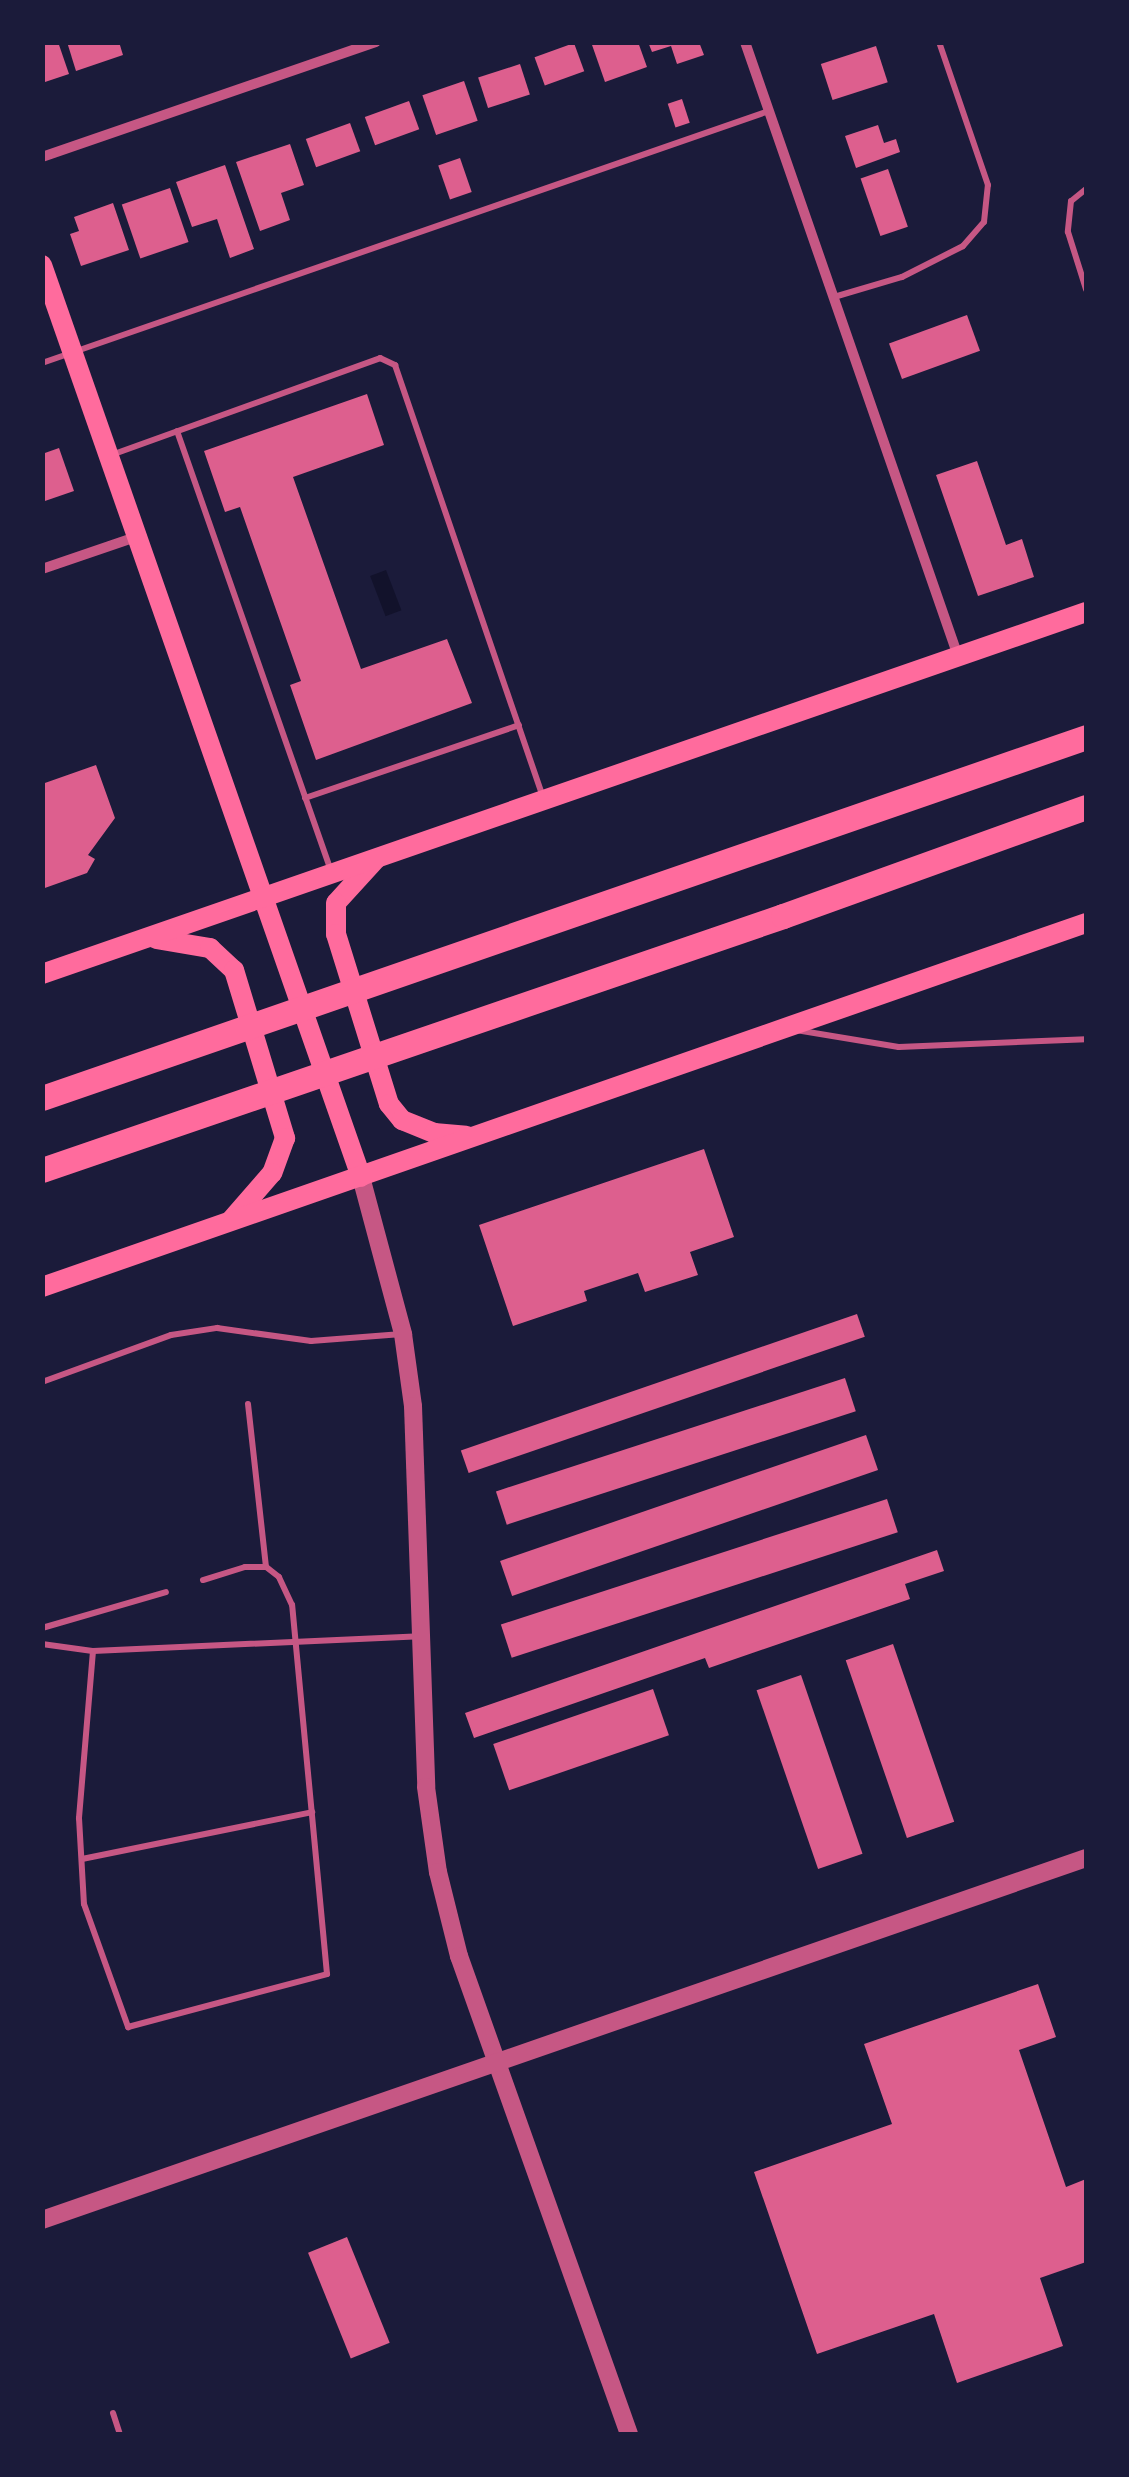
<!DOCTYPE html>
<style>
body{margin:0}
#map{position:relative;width:1129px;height:2477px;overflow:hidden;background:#1b1b3a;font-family:Ubuntu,sans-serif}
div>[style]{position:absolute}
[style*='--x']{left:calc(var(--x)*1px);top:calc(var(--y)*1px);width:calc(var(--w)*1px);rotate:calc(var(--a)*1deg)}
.water>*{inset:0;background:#12122b;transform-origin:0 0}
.building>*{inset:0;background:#dd5f8e;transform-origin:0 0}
.service>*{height:6px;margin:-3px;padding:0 3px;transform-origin:3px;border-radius:3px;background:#c65784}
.minor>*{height:10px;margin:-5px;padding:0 5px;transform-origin:5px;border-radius:5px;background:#c65784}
.tertiary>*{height:18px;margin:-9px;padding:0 9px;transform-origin:9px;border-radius:9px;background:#c65784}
.secondary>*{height:20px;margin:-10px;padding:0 10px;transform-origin:10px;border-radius:10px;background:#ff6b9d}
.motorway>*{height:25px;margin:-12.5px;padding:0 12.5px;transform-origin:12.5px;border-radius:12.5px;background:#ff6b9d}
span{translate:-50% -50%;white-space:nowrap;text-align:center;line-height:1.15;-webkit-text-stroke:8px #1b1b3a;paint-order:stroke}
.frame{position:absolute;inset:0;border:45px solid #1b1b3a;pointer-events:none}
</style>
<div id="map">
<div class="water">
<div style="left:386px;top:570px;width:43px;height:17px;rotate:69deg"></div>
</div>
<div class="building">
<div style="clip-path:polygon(42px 42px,58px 42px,69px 74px,42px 83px)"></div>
<div style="clip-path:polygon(67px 42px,119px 42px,123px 55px,76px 71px)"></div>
<div style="clip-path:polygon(591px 42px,638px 42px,647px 67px,605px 82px)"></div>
<div style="clip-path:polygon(648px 42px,699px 42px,704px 55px,677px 64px,671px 46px,652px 52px)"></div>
<div style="left:574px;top:43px;width:30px;height:42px;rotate:70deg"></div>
<div style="left:876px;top:46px;width:38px;height:58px;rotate:72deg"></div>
<div style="left:520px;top:64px;width:32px;height:44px;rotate:72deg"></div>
<div style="left:464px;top:81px;width:42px;height:44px;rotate:71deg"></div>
<div style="left:682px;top:99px;width:25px;height:15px;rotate:72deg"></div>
<div style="left:409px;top:101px;width:30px;height:47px;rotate:70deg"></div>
<div style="left:350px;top:123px;width:30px;height:47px;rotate:70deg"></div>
<div style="clip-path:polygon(878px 125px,884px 143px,896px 139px,900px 152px,856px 168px,845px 136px)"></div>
<div style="clip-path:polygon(290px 144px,304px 185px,281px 193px,290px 220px,260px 231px,236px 162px)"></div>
<div style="left:460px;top:158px;width:36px;height:23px;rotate:71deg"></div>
<div style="clip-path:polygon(225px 165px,254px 249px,230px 258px,217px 219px,192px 227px,176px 182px)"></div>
<div style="left:888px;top:169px;width:61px;height:29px;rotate:71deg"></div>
<div style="left:170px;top:188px;width:57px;height:51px;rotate:71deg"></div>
<div style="clip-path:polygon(113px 203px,129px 250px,81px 266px,70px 234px,79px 231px,74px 217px)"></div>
<div style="left:967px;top:315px;width:38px;height:83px;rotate:70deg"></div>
<div style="clip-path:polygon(367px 394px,384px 445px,293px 477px,361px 669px,447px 639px,472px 703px,316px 760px,290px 685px,301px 681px,240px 507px,225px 512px,204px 451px)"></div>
<div style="clip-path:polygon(59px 448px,74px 491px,42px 502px,42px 454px)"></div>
<div style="clip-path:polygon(977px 461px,1006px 545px,1022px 539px,1034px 577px,978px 596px,936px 475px)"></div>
<div style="clip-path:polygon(96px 765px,115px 818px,88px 855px,95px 859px,87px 873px,42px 889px,42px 784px)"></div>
<div style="clip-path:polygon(704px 1149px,734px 1237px,690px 1252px,698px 1275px,645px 1292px,638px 1273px,584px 1291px,587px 1301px,513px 1326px,479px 1225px)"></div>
<div style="left:857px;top:1314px;width:24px;height:419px;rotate:71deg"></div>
<div style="left:845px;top:1378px;width:35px;height:367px;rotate:72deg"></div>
<div style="left:866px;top:1435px;width:37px;height:387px;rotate:71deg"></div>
<div style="left:887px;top:1499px;width:35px;height:406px;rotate:72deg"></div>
<div style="clip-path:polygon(937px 1550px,944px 1571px,905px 1584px,910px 1599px,709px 1668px,705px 1658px,474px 1738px,465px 1713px)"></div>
<div style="left:893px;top:1644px;width:188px;height:50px;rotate:71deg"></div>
<div style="left:801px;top:1675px;width:189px;height:47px;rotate:71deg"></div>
<div style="left:653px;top:1689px;width:49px;height:169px;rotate:71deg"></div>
<div style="clip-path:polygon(1038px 1984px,1056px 2037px,1019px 2050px,1066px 2187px,1086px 2179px,1086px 2262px,1040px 2278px,1063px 2346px,957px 2383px,934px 2314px,817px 2354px,754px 2172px,892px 2124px,864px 2044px)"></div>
<div style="left:347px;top:2237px;width:114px;height:42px;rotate:68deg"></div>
</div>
<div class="service">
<div style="--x:1086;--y:189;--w:19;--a:141"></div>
<div style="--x:1071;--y:201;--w:31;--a:96"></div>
<div style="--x:1068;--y:232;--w:60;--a:72.5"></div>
<div style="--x:834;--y:297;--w:71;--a:-16.4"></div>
<div style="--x:902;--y:277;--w:68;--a:-26.9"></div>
<div style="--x:963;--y:246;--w:32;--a:-49"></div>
<div style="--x:984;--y:222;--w:37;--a:-84"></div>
<div style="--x:988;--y:185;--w:151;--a:-108.9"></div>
<div style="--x:42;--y:363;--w:769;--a:-19.12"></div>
<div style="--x:177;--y:431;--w:464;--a:70.7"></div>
<div style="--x:114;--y:454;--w:283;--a:-19.8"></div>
<div style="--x:380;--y:358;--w:17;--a:25"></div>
<div style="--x:395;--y:365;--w:453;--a:71.1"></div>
<div style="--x:305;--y:798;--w:226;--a:-18.8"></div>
<div style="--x:796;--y:1030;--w:104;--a:9.4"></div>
<div style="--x:899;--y:1047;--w:187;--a:-2.4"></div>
<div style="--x:42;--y:1382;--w:137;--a:-20"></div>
<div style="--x:171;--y:1335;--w:47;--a:-8.7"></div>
<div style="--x:217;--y:1328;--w:95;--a:7.9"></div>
<div style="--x:311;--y:1341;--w:91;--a:-4.4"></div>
<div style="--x:248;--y:1404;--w:164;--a:83.7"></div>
<div style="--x:42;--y:1628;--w:129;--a:-16.2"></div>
<div style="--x:42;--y:1644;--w:51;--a:7.8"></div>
<div style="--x:93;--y:1651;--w:327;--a:-2.6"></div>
<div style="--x:93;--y:1651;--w:168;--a:94.8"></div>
<div style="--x:79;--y:1818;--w:86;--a:86.7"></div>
<div style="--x:84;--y:1904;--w:131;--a:70.3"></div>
<div style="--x:128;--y:2027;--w:206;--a:-14.9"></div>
<div style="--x:327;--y:1974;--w:371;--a:-95.4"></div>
<div style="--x:292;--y:1605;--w:31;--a:-115"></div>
<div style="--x:279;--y:1577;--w:16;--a:-142"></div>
<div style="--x:266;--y:1567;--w:21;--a:180"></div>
<div style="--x:245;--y:1567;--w:44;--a:162.8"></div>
<div style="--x:82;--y:1859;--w:235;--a:-11.5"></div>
<div style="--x:113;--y:2413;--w:22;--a:72"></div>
</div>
<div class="minor">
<div style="--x:745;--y:42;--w:650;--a:70.87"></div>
<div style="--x:42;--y:157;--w:353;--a:-19"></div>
<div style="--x:42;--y:569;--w:99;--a:-18.8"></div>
</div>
<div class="tertiary">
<div style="--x:361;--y:1177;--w:163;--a:75"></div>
<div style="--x:403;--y:1334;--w:73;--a:82.1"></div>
<div style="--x:413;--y:1406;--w:381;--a:88"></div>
<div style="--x:426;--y:1787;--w:86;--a:82"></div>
<div style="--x:438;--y:1872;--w:87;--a:76"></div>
<div style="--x:459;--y:1956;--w:507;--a:70.42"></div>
<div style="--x:42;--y:2220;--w:1105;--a:-19.12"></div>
</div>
<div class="secondary">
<div style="--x:42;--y:265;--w:966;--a:70.72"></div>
<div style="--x:376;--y:859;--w:59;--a:132.3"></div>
<div style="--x:336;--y:903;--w:31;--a:90"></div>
<div style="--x:336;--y:934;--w:178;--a:72.7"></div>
<div style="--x:389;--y:1104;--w:21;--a:51"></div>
<div style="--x:402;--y:1120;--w:35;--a:22"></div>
<div style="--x:434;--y:1133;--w:32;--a:5"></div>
<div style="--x:156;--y:939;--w:55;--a:9.5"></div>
<div style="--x:210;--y:948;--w:33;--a:43"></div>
<div style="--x:234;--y:970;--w:176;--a:73.1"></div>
<div style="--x:285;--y:1138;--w:37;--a:110"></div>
<div style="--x:272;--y:1173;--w:61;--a:131"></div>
<div style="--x:42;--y:974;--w:1105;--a:-19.12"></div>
<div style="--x:42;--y:1287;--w:1106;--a:-19.22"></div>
</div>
<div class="motorway">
<div style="--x:42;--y:1098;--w:1105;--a:-19.07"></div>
<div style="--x:42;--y:1170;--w:783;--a:-18.92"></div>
<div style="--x:783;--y:916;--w:322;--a:-19.8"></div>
</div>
<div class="frame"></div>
</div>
